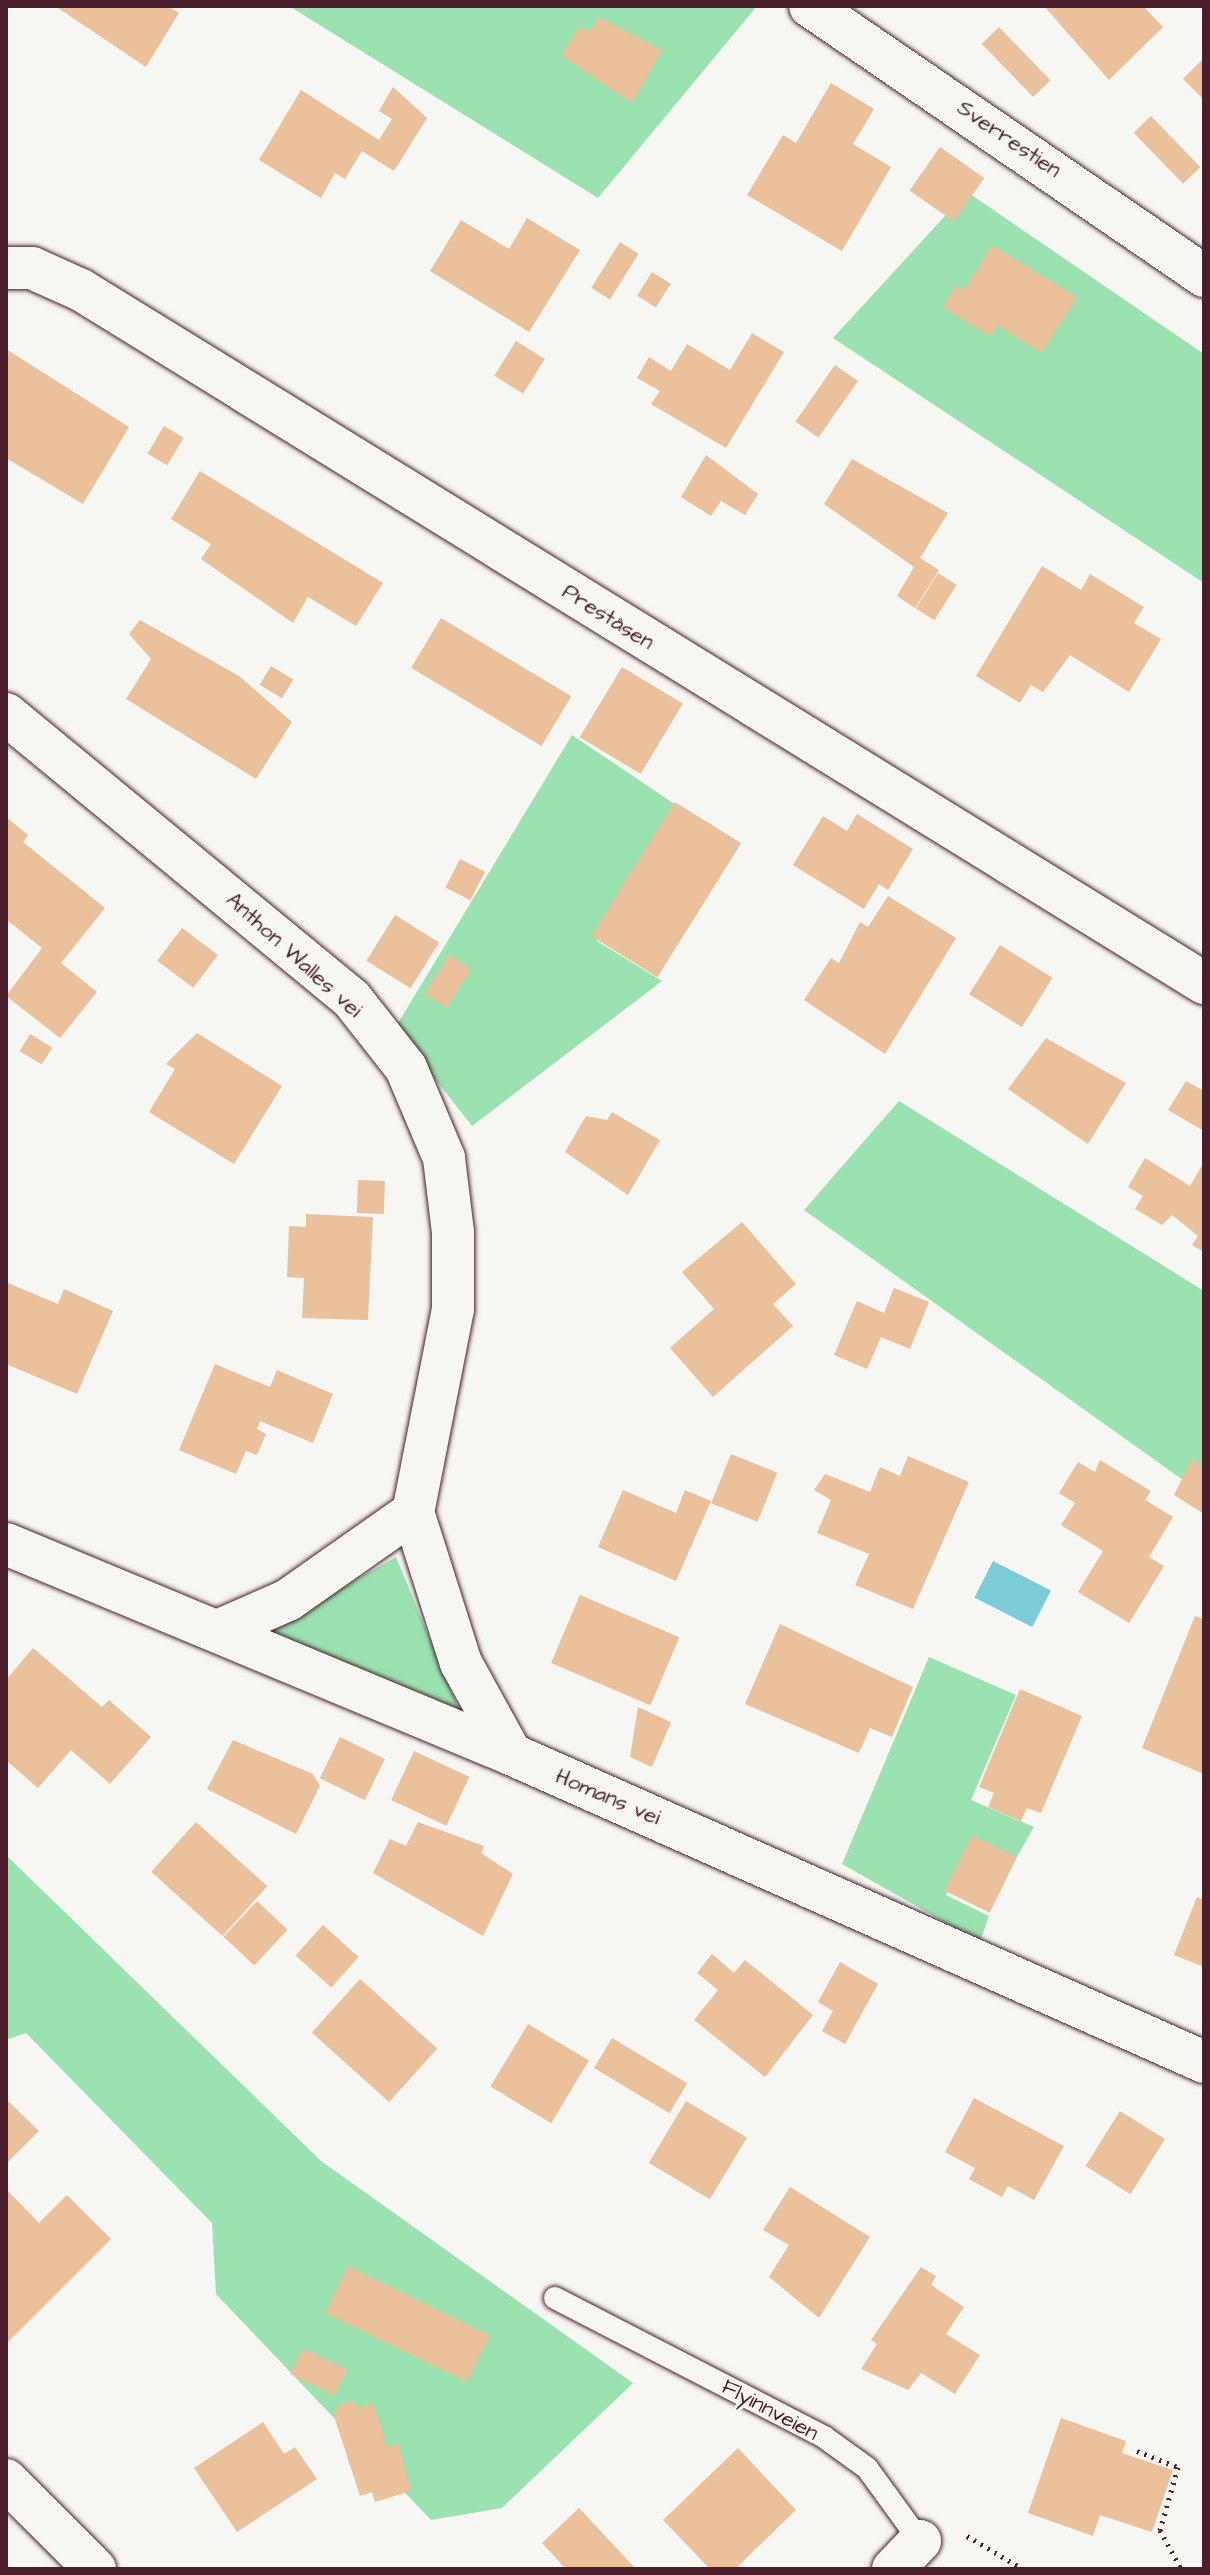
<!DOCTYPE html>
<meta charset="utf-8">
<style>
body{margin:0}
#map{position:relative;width:1210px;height:2575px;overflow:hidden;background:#f6f6f2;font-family:"Architects Daughter",sans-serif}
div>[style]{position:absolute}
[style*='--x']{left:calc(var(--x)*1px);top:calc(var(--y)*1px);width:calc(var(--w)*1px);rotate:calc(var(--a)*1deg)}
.green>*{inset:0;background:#9ae2b0}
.water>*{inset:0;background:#7ccbd9;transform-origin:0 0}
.building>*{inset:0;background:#eac19a;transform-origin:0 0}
.path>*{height:5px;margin-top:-2.5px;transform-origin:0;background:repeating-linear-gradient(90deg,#4a1f2b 0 2px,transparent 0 8px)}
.roads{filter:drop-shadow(0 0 2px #4a1f2b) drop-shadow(0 0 2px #4a1f2b)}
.service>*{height:22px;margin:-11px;padding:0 11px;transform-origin:11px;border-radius:11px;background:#f6f6f2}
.minor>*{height:42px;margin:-21px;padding:0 21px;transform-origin:21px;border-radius:21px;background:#f6f6f2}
span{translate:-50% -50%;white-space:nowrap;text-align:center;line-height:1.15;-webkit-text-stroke:6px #f6f6f2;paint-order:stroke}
.street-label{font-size:22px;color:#4a1f2b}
.frame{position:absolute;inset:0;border:8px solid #4a1f2b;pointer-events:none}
</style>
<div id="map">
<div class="green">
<div style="clip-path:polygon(289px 6px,757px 6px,598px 198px)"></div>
<div style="clip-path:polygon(967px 192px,1204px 354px,1204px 583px,833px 338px)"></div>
<div style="clip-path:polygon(572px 735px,679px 807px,597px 941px,662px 981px,472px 1126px,395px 1028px)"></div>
<div style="clip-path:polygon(899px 1101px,1204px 1291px,1204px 1495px,804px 1210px)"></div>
<div style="clip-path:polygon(396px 1557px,465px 1724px,263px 1632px)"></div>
<div style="clip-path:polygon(929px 1657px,1016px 1695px,971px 1800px,1034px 1827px,1014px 1862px,971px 1842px,946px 1895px,989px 1916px,980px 1942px,842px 1864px)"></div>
<div style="clip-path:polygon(6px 1855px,321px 2161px,633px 2383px,502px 2508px,431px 2520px,216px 2294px,212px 2223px,26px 2033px,6px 2040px)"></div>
</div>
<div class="water">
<div style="left:993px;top:1561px;width:65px;height:41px;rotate:27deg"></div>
</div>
<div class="building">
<div style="clip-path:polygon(55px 6px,168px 6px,179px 13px,146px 67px)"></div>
<div style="clip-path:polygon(1044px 6px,1143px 6px,1163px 27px,1109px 80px)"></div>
<div style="clip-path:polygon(599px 17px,662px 50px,632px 103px,561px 55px,580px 26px,589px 32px)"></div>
<div style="left:999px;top:27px;width:74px;height:24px;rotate:46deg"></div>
<div style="clip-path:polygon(1204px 58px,1204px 100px,1183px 79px)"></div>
<div style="clip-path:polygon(831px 83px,874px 109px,853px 144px,891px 167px,842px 251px,747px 195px,783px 135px,796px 143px)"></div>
<div style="clip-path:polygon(393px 87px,427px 118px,394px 171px,362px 151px,345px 179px,335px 173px,321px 198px,259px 160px,301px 90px,379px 140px,392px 119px,379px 111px)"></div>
<div style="left:1151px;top:116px;width:71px;height:24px;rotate:46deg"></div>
<div style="left:940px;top:147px;width:54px;height:53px;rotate:35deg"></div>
<div style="clip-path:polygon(527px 218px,580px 250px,529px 332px,430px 271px,461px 220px,509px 249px)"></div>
<div style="left:620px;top:242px;width:22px;height:54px;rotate:32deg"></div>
<div style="clip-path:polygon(992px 245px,1077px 297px,1042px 353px,997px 325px,991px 337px,943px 307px,956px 285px,964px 290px)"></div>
<div style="left:652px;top:272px;width:22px;height:28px;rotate:32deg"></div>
<div style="clip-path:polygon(752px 333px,784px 352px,726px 448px,651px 404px,660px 391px,637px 378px,649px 357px,671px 371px,687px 344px,730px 370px)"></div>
<div style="left:516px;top:341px;width:34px;height:41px;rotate:32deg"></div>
<div style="clip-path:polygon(6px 349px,129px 427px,83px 504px,6px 458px)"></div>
<div style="left:835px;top:365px;width:28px;height:69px;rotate:35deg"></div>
<div style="left:164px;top:426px;width:23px;height:32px;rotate:31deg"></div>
<div style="clip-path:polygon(706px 455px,758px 494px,745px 515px,721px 501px,711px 516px,681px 497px)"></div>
<div style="clip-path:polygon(852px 459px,948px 513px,920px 558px,939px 570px,915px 608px,897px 596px,914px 567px,824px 504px)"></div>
<div style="clip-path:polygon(200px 471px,383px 583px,356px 626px,308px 597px,293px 623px,201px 559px,211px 544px,171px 519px)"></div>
<div style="clip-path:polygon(1042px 566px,1081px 590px,1090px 574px,1144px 607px,1134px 623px,1161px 639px,1129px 692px,1070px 655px,1043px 692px,1031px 685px,1020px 703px,976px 676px)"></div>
<div style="left:938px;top:573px;width:22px;height:42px;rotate:32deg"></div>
<div style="left:441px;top:618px;width:152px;height:58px;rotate:31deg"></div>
<div style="clip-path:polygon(140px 620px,239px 676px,292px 722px,256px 779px,126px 699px,151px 659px,129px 634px)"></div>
<div style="left:271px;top:666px;width:26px;height:22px;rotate:31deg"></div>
<div style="left:622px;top:667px;width:71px;height:82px;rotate:31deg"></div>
<div style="left:675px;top:802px;width:78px;height:158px;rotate:32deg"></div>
<div style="clip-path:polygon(857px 814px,913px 849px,888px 890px,879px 884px,864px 909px,793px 865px,823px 816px,847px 831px)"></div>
<div style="clip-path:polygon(6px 817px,28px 835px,23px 842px,105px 908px,61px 963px,97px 992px,60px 1038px,6px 996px,42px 948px,6px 919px)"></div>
<div style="left:460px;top:859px;width:28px;height:32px;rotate:27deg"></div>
<div style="clip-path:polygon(888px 896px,956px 938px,885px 1054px,804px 1000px,831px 958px,839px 963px,860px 922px,868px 927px)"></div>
<div style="left:395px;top:915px;width:52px;height:54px;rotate:32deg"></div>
<div style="left:182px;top:928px;width:45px;height:41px;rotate:37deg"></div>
<div style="left:1000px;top:945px;width:62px;height:58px;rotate:32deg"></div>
<div style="left:449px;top:955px;width:26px;height:46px;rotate:32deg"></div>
<div style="clip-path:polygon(197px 1033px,282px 1086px,234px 1164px,149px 1112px,175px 1069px,166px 1064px)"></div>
<div style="left:30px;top:1034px;width:26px;height:20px;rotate:31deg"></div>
<div style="clip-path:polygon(1046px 1038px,1126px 1083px,1088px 1144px,1008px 1089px)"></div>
<div style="clip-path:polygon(1186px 1081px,1204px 1091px,1204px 1131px,1168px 1110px)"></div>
<div style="clip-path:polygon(612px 1112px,660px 1140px,628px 1195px,565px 1152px,586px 1116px,607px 1120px)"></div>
<div style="clip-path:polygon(1145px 1158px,1190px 1186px,1204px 1162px,1204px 1252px,1192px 1245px,1198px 1236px,1172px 1215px,1162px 1225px,1135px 1209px,1143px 1196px,1128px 1187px)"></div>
<div style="left:358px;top:1180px;width:27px;height:33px;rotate:2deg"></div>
<div style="clip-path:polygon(306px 1214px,373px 1217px,368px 1320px,302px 1318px,304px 1278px,287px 1277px,289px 1226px,306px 1227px)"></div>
<div style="clip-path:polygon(742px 1222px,796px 1284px,773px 1304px,793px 1326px,713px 1397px,670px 1348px,714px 1309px,682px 1272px)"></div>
<div style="clip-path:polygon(8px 1283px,58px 1304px,64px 1289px,113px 1311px,77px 1394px,6px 1364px)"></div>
<div style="clip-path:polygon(894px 1288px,929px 1302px,910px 1349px,881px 1337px,867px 1369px,834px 1355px,857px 1301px,884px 1313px)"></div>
<div style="clip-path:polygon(215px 1364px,270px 1387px,277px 1370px,333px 1394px,313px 1443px,260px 1421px,257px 1429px,266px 1434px,257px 1455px,246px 1451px,236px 1474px,179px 1450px)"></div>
<div style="left:731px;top:1454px;width:50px;height:53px;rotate:22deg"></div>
<div style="clip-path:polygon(908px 1456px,969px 1482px,913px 1609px,855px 1585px,869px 1554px,817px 1533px,831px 1500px,814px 1490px,825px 1474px,870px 1492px,880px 1467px,900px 1476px)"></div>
<div style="clip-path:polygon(1192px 1459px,1204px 1466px,1204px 1514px,1174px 1495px)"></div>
<div style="clip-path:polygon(1100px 1460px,1151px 1491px,1145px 1500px,1173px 1517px,1149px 1557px,1164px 1566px,1129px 1623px,1078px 1592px,1103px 1551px,1061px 1525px,1075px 1503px,1059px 1493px,1078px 1462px,1095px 1472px)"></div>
<div style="clip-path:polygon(623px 1490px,676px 1513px,685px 1490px,711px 1501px,676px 1581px,598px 1547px)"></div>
<div style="left:580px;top:1595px;width:108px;height:74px;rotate:23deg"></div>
<div style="clip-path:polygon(1195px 1616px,1204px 1619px,1204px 1774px,1142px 1748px)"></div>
<div style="clip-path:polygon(780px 1624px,913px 1687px,892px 1737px,870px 1728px,859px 1753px,745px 1704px)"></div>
<div style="clip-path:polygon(33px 1648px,102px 1707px,109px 1700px,151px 1737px,110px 1784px,71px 1750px,38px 1788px,6px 1760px,6px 1680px)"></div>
<div style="clip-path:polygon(1020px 1689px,1082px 1716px,1041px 1813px,1027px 1808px,1021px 1821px,988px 1807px,994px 1793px,979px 1787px)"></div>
<div style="clip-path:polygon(638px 1707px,671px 1722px,652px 1767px,630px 1757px)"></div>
<div style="left:340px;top:1737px;width:50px;height:46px;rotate:26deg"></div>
<div style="clip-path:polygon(233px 1740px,313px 1774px,320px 1786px,296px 1834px,207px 1789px)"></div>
<div style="left:414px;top:1751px;width:61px;height:54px;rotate:25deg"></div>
<div style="left:196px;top:1822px;width:96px;height:67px;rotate:42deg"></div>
<div style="clip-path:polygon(418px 1822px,484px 1846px,481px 1853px,513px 1874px,483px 1936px,373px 1873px,390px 1839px,406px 1846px)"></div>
<div style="left:972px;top:1835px;width:50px;height:62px;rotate:26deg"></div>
<div style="clip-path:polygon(1197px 1897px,1204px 1900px,1204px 1967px,1174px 1955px)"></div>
<div style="left:257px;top:1901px;width:42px;height:49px;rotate:43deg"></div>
<div style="left:323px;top:1925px;width:48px;height:41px;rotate:42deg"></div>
<div style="clip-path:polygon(712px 1954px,734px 1973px,745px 1960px,813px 2015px,765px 2077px,694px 2020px,718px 1990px,697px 1973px)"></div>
<div style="clip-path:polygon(840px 1962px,878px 1984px,845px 2044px,822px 2031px,833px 2011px,818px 2002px)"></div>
<div style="left:360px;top:1979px;width:104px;height:72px;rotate:42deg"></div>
<div style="left:528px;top:2024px;width:71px;height:73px;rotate:31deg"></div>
<div style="left:612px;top:2038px;width:88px;height:35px;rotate:31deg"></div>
<div style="clip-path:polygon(974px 2098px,1064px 2146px,1034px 2200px,1008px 2186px,1002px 2197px,969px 2179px,975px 2168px,945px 2152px)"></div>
<div style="clip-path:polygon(6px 2099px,39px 2131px,6px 2164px)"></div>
<div style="left:686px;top:2101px;width:71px;height:72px;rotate:31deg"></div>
<div style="left:1120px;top:2111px;width:53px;height:65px;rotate:32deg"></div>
<div style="clip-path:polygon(790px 2187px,870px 2237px,819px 2318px,769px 2277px,789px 2245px,763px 2230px)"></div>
<div style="clip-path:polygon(6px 2189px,39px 2223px,67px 2195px,111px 2239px,6px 2344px)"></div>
<div style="left:348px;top:2266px;width:158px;height:52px;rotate:26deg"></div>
<div style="clip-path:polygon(921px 2267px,936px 2276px,931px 2285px,964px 2307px,946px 2334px,980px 2355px,955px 2394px,921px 2373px,908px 2390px,861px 2369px,877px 2344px,871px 2340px)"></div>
<div style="left:303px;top:2348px;width:49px;height:29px;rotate:26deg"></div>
<div style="clip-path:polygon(354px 2400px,357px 2408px,373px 2403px,387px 2447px,398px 2443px,411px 2491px,375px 2502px,372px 2492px,360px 2496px,334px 2416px,337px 2406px)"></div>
<div style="clip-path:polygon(1061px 2418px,1126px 2441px,1122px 2453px,1173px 2470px,1152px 2532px,1100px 2515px,1093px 2536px,1028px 2513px)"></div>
<div style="clip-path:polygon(263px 2422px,284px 2454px,295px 2447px,317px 2479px,237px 2532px,194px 2468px)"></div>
<div style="clip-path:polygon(738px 2448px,796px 2510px,735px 2569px,710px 2569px,663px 2520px)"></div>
<div style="clip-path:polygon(579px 2508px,636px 2569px,566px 2569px,542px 2543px)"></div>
</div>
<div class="path">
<div style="--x:1137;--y:2451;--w:44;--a:21.3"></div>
<div style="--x:1178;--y:2467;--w:66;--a:105.9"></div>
<div style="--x:1160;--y:2530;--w:44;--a:61.7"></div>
<div style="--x:967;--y:2536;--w:65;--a:30.5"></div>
</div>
<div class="roads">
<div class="service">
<div style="--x:555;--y:2298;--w:303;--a:27.3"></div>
<div style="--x:824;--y:2437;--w:53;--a:35.8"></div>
<div style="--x:867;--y:2468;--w:90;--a:54"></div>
</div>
<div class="minor">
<div style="--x:810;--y:6;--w:478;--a:34.4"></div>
<div style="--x:6;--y:268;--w:26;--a:0"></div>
<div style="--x:32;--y:268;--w:54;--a:24.2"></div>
<div style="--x:81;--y:290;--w:1320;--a:31.68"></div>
<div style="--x:6;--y:714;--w:447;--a:39.5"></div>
<div style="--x:351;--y:998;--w:89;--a:51.8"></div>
<div style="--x:406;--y:1068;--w:98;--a:67.1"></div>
<div style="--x:444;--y:1158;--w:75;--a:83.1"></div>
<div style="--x:453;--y:1232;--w:77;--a:90"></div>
<div style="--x:453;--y:1309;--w:207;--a:101.1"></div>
<div style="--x:413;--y:1512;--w:158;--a:72.4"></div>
<div style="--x:461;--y:1663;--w:104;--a:61.2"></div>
<div style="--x:6;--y:1544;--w:547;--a:22.58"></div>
<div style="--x:511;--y:1754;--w:758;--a:23.96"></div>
<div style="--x:220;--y:1630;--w:74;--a:-23.8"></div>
<div style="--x:288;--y:1600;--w:153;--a:-35.1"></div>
<div style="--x:6;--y:2480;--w:126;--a:45"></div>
<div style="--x:893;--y:2569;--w:39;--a:-46"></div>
</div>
</div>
<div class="street-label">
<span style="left:1009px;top:139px;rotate:34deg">Sverrestien</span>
<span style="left:608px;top:617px;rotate:32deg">Preståsen</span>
<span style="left:294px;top:955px;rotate:42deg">Anthon Walles vei</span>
<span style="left:608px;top:1797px;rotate:23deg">Homans vei</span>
<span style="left:770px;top:2410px;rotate:28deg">Flyinnveien</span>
</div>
<div class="frame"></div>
</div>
